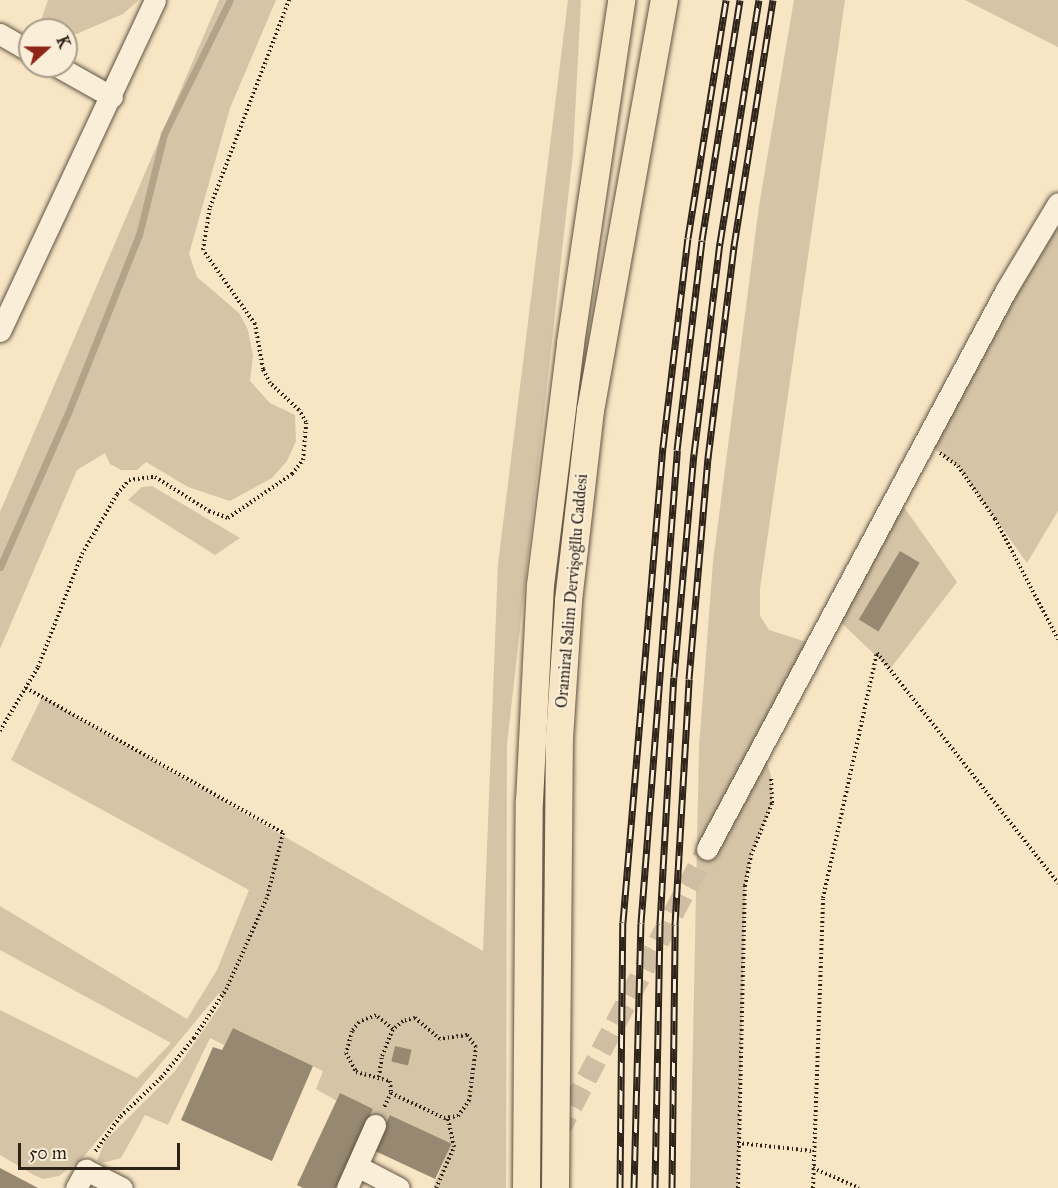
<!DOCTYPE html>
<meta charset="utf-8">
<style>
body{margin:0}
#map{position:relative;width:1058px;height:1188px;overflow:hidden;background:#f7e5c3;font-family:"IM FELL Great Primer",serif}
div>[style]{position:absolute}
[style*='--x']{left:calc(var(--x)*1px);top:calc(var(--y)*1px);width:calc(var(--w)*1px);rotate:calc(var(--a)*1deg)}
.green>*{inset:0;background:#d5c4a6}
.stream>*{height:7px;margin:-3.5px;padding:0 3.5px;transform-origin:3.5px;border-radius:3.5px;background:#b3a389}
.building>*{inset:0;background:#978871;transform-origin:0 0}
.minor-tunnel>*{height:21px;margin-top:-10.5px;transform-origin:0;background:repeating-linear-gradient(90deg,#cfbea1 0 21px,transparent 0 31px)}
.path>*{height:4px;margin-top:-2px;transform-origin:0;background:repeating-linear-gradient(90deg,#2e2319 0 1.5px,transparent 0 4.5px)}
.roads{filter:drop-shadow(0 0 2px #605444) drop-shadow(0 0 2px #605444)}
.minor>*{height:21px;margin:-10.5px;padding:0 10.5px;transform-origin:10.5px;border-radius:10.5px;background:#faeed8}
.major>*{height:27px;margin:-13.5px;padding:0 13.5px;transform-origin:13.5px;border-radius:13.5px;background:#f7e5c3}
.rail>*{height:7px;margin-top:-3.5px;transform-origin:0;background:repeating-linear-gradient(90deg,#faeed8 0 14px,#2e2319 0 28px);box-sizing:border-box;border-block:2px solid #2e2319}
span{translate:-50% -50%;white-space:nowrap;text-align:center;line-height:1.15;-webkit-text-stroke:4.5px #faeed8;paint-order:stroke}
.street-label{font-size:16px;color:#2e2319}
.north{position:absolute;left:18px;top:18px;width:60px;height:60px;box-sizing:border-box;background:#faeed8;border:2px solid #a89d8c;border-radius:50%;rotate:69deg;font-size:16px;font-weight:700;line-height:24px;text-align:center;color:#2e2319}
.north::after{content:'';display:block;margin:auto;width:21px;height:27px;background:#8f2418;clip-path:polygon(50% 0,100% 100%,50% 72%,0 100%)}
.scale{position:absolute;left:18px;top:1143px;width:162px;height:27px;box-sizing:border-box;border:3px solid #2e2319;border-top:0;padding-left:8px;font-size:18px;line-height:21px;white-space:nowrap;color:#2e2319;-webkit-text-stroke:4px #faeed8;paint-order:stroke}
</style>
<div id="map">
<div class="green">
<div style="clip-path:polygon(48px 0,139px 0,123px 14px,74px 35px,66px 35px,66px 30px,48px 30px,40px 23px)"></div>
<div style="clip-path:polygon(219px 0,276px 0,230px 108px,189px 254px,197px 277px,239px 313px,248px 330px,253px 356px,250px 381px,270px 403px,295px 415px,296px 441px,287px 461px,272px 478px,230px 501px,188px 487px,146px 462px,137px 470px,121px 470px,110px 464px,105px 453px,77px 470px,0 649px,0 512px)"></div>
<div style="clip-path:polygon(568px 0,581px 0,573px 153px,507px 745px,506px 1188px,433px 1188px,451px 1144px,391px 1115px,384px 1129px,368px 1121px,373px 1109px,337px 1101px,316px 1089px,323px 1071px,233px 1028px,224px 1045px,210px 1038px,168px 1125px,145px 1115px,121px 1158px,102px 1163px,97px 1161px,105px 1141px,175px 1071px,220px 1006px,223px 998px,219px 993px,81px 1160px,59px 1176px,43px 1179px,34px 1175px,0 1155px,0 1010px,137px 1078px,171px 1043px,0 950px,0 906px,187px 1019px,217px 970px,249px 890px,11px 760px,42px 697px,483px 951px,498px 564px)"></div>
<div style="clip-path:polygon(794px 0,845px 0,760px 589px,760px 616px,769px 630px,816px 645px,762px 746px,771px 776px,772px 803px,751px 855px,745px 886px,738px 1188px,690px 1188px,699px 747px,713px 562px,759px 206px)"></div>
<div style="clip-path:polygon(965px 0,1058px 0,1058px 47px)"></div>
<div style="clip-path:polygon(1058px 203px,1058px 511px,1027px 563px,958px 466px,925px 442px)"></div>
<div style="clip-path:polygon(152px 486px,240px 538px,215px 555px,128px 500px,142px 487px)"></div>
<div style="clip-path:polygon(896px 496px,957px 582px,890px 669px,833px 615px)"></div>
</div>
<div class="stream">
<div style="--x:0;--y:567;--w:168;--a:-66.2"></div>
<div style="--x:68;--y:413;--w:192;--a:-68.3"></div>
<div style="--x:139;--y:235;--w:104;--a:-76.1"></div>
<div style="--x:164;--y:134;--w:149;--a:-63.8"></div>
</div>
<div class="building">
<div style="left:900px;top:551px;width:23px;height:80px;rotate:31deg"></div>
<div style="clip-path:polygon(233px 1028px,313px 1066px,272px 1161px,181px 1120px,213px 1047px,222px 1050px)"></div>
<div style="left:395px;top:1046px;width:17px;height:16px;rotate:13deg"></div>
<div style="clip-path:polygon(340px 1093px,373px 1109px,336px 1188px,303px 1188px,297px 1185px)"></div>
<div style="left:390px;top:1115px;width:68px;height:39px;rotate:25deg"></div>
<div style="clip-path:polygon(0 1168px,38px 1188px,0 1188px)"></div>
</div>
<div class="minor-tunnel">
<div style="--x:529;--y:1188;--w:383;--a:-62.3"></div>
</div>
<div class="path">
<div style="--x:940;--y:453;--w:22;--a:36"></div>
<div style="--x:958;--y:466;--w:65;--a:55.1"></div>
<div style="--x:995;--y:519;--w:136;--a:62.3"></div>
<div style="--x:26;--y:688;--w:295;--a:29.4"></div>
<div style="--x:283;--y:833;--w:67;--a:103.8"></div>
<div style="--x:267;--y:898;--w:98;--a:114"></div>
<div style="--x:227;--y:988;--w:60;--a:123.4"></div>
<div style="--x:194;--y:1038;--w:52;--a:129.5"></div>
<div style="--x:161;--y:1078;--w:57;--a:136.4"></div>
<div style="--x:120;--y:1117;--w:44;--a:125.8"></div>
<div style="--x:0;--y:731;--w:74;--a:-59.3"></div>
<div style="--x:38;--y:667;--w:121;--a:-68.7"></div>
<div style="--x:82;--y:554;--w:69;--a:-59.7"></div>
<div style="--x:117;--y:494;--w:18;--a:-49"></div>
<div style="--x:129;--y:480;--w:26;--a:-7"></div>
<div style="--x:155;--y:477;--w:64;--a:32.2"></div>
<div style="--x:209;--y:511;--w:20;--a:20"></div>
<div style="--x:228;--y:518;--w:78;--a:-34.5"></div>
<div style="--x:292;--y:474;--w:18;--a:-52"></div>
<div style="--x:303;--y:460;--w:38;--a:-85"></div>
<div style="--x:306;--y:422;--w:14;--a:-120"></div>
<div style="--x:299;--y:410;--w:40;--a:-137"></div>
<div style="--x:270;--y:383;--w:16;--a:-117"></div>
<div style="--x:263;--y:369;--w:46;--a:-100.1"></div>
<div style="--x:255;--y:324;--w:90;--a:-125.1"></div>
<div style="--x:203;--y:250;--w:44;--a:-80.8"></div>
<div style="--x:210;--y:207;--w:222;--a:-69.1"></div>
<div style="--x:379;--y:1077;--w:21;--a:-82"></div>
<div style="--x:382;--y:1056;--w:29;--a:-68"></div>
<div style="--x:393;--y:1029;--w:22;--a:-141"></div>
<div style="--x:376;--y:1015;--w:18;--a:158"></div>
<div style="--x:359;--y:1022;--w:11;--a:128"></div>
<div style="--x:352;--y:1031;--w:23;--a:105"></div>
<div style="--x:346;--y:1053;--w:21;--a:62"></div>
<div style="--x:356;--y:1072;--w:35;--a:15"></div>
<div style="--x:390;--y:1081;--w:12;--a:85"></div>
<div style="--x:391;--y:1093;--w:17;--a:115"></div>
<div style="--x:391;--y:1093;--w:59;--a:25.3"></div>
<div style="--x:444;--y:1118;--w:14;--a:-8"></div>
<div style="--x:458;--y:1116;--w:19;--a:-54"></div>
<div style="--x:469;--y:1101;--w:54;--a:-82.6"></div>
<div style="--x:476;--y:1047;--w:15;--a:-127"></div>
<div style="--x:467;--y:1035;--w:27;--a:172"></div>
<div style="--x:440;--y:1039;--w:33;--a:-140"></div>
<div style="--x:415;--y:1018;--w:12;--a:166"></div>
<div style="--x:403;--y:1021;--w:13;--a:141"></div>
<div style="--x:738;--y:1143;--w:75;--a:6.1"></div>
<div style="--x:813;--y:1168;--w:50;--a:23.5"></div>
<div style="--x:436;--y:1188;--w:45;--a:-66.3"></div>
<div style="--x:454;--y:1147;--w:30;--a:-102"></div>
<div style="--x:738;--y:1188;--w:302;--a:-88.7"></div>
<div style="--x:745;--y:886;--w:32;--a:-79"></div>
<div style="--x:751;--y:855;--w:56;--a:-68"></div>
<div style="--x:772;--y:803;--w:27;--a:-92"></div>
<div style="--x:813;--y:1188;--w:290;--a:-88"></div>
<div style="--x:823;--y:898;--w:251;--a:-77.6"></div>
<div style="--x:877;--y:653;--w:293;--a:51.8"></div>
</div>
<div class="roads">
<div class="minor">
<div style="--x:0;--y:34;--w:34;--a:30"></div>
<div style="--x:57;--y:66;--w:63;--a:29.4"></div>
<div style="--x:0;--y:331;--w:365;--a:-64.9"></div>
<div style="--x:707;--y:849;--w:634;--a:-61.86"></div>
<div style="--x:1006;--y:290;--w:101;--a:-59.1"></div>
<div style="--x:357;--y:1166;--w:47;--a:27.6"></div>
<div style="--x:76;--y:1188;--w:21;--a:-61"></div>
<div style="--x:86;--y:1170;--w:40;--a:26.6"></div>
<div style="--x:347;--y:1188;--w:69;--a:-66"></div>
</div>
<div class="major">
<div style="--x:526;--y:1188;--w:387;--a:-89.6"></div>
<div style="--x:529;--y:801;--w:216;--a:-87.1"></div>
<div style="--x:540;--y:585;--w:244;--a:-82.9"></div>
<div style="--x:570;--y:343;--w:347;--a:-81.5"></div>
<div style="--x:555;--y:1188;--w:451;--a:-89.5"></div>
<div style="--x:559;--y:737;--w:137;--a:-86.2"></div>
<div style="--x:568;--y:600;--w:191;--a:-83.4"></div>
<div style="--x:590;--y:410;--w:417;--a:-79.8"></div>
</div>
</div>
<div class="rail">
<div style="--x:620;--y:1188;--w:266;--a:-89.4"></div>
<div style="--x:623;--y:922;--w:477;--a:-85.2"></div>
<div style="--x:663;--y:447;--w:210;--a:-83.2"></div>
<div style="--x:688;--y:238;--w:241;--a:-80.9"></div>
<div style="--x:634;--y:1188;--w:265;--a:-88.5"></div>
<div style="--x:641;--y:923;--w:474;--a:-85.6"></div>
<div style="--x:677;--y:450;--w:211;--a:-83.2"></div>
<div style="--x:702;--y:240;--w:243;--a:-81"></div>
<div style="--x:655;--y:1188;--w:264;--a:-88.9"></div>
<div style="--x:660;--y:924;--w:247;--a:-86.8"></div>
<div style="--x:674;--y:677;--w:224;--a:-84.9"></div>
<div style="--x:694;--y:454;--w:213;--a:-83"></div>
<div style="--x:720;--y:243;--w:246;--a:-80.9"></div>
<div style="--x:672;--y:1188;--w:263;--a:-89.3"></div>
<div style="--x:675;--y:925;--w:246;--a:-86.7"></div>
<div style="--x:689;--y:679;--w:222;--a:-85.1"></div>
<div style="--x:708;--y:458;--w:214;--a:-83"></div>
<div style="--x:734;--y:246;--w:249;--a:-81"></div>
</div>
<div class="street-label">
<span style="left:572px;top:591px;rotate:-85deg">Oramiral Salim Dervişoğllu Caddesi</span>
</div>
<div class="north">K</div>
<div class="scale">50 m</div>
</div>
